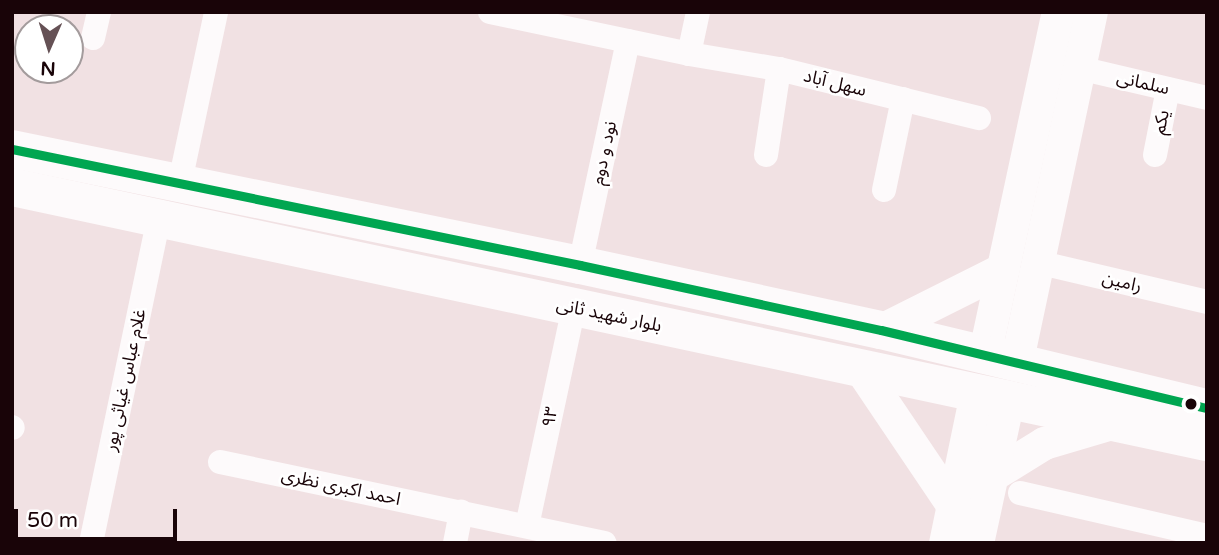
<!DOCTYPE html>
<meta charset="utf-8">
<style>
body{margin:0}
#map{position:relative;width:1219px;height:555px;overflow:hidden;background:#f1e1e3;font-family:"Varela Round","Noto Sans Arabic",sans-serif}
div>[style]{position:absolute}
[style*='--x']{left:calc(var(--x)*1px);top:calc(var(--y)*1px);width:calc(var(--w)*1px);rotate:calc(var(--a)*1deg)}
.minor>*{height:24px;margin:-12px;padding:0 12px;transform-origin:12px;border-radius:12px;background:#fdfafb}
.secondary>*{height:33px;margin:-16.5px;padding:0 16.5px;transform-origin:16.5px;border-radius:16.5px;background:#fdfafb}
.primary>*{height:38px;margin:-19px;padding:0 19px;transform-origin:19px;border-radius:19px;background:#fdfafb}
.bus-1>*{height:9px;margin:-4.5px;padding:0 4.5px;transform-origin:4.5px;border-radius:4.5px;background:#00a651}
.dots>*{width:19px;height:19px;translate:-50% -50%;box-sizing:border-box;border:4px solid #fff;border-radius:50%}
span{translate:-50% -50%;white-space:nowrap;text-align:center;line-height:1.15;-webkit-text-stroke:5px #fff;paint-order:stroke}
.street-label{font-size:18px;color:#190408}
.frame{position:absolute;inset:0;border:14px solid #190408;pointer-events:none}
.north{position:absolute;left:14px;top:14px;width:70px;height:70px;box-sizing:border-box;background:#fff;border:2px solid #a39b9c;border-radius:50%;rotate:183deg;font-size:19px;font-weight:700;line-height:28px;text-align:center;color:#190408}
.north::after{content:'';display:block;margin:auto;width:24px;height:32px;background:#655155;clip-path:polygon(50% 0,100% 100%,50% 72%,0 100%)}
.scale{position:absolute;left:14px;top:509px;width:163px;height:32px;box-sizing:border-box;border:4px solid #190408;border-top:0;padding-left:9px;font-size:21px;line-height:24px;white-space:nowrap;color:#190408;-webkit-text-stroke:5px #fff;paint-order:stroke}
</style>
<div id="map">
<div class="minor">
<div style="--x:490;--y:12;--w:203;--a:11.9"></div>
<div style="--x:689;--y:54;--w:91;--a:9.5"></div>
<div style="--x:779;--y:69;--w:206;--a:13.8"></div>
<div style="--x:93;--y:38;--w:27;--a:-77"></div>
<div style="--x:689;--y:54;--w:43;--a:-77.9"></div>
<div style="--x:1079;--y:68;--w:131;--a:13.2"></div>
<div style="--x:766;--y:155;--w:87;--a:-81.4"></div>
<div style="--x:1155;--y:155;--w:67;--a:-78.9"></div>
<div style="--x:180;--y:182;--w:174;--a:-78"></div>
<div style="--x:884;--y:190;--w:93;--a:-78.2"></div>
<div style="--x:1037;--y:262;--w:175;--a:13.2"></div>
<div style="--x:580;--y:265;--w:229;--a:-77.9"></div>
<div style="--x:12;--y:427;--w:1;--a:45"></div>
<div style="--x:220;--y:462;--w:393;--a:11.9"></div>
<div style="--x:1020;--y:493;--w:192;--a:12.9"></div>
<div style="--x:527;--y:526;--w:224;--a:-77.9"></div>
<div style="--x:91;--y:543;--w:332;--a:-78.2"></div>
<div style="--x:455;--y:543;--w:32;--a:-79"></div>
</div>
<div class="secondary">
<div style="--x:881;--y:330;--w:136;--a:-26.6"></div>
<div style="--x:984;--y:356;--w:352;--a:-77.9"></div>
<div style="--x:1016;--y:364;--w:360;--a:-78"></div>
<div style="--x:860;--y:368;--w:166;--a:56"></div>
<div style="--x:992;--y:475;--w:61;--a:-31.6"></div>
<div style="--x:1044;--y:443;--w:74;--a:-16.5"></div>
<div style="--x:945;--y:543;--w:153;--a:-78.3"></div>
<div style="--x:977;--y:543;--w:146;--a:-77.8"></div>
</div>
<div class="primary">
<div style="--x:12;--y:149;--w:580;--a:11.54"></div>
<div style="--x:580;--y:265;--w:308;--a:12.2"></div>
<div style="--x:881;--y:330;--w:335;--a:13.5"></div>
<div style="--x:12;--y:187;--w:1222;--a:12.05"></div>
</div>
<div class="bus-1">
<div style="--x:12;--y:149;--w:580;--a:11.54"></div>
<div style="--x:580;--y:265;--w:308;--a:12.2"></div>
<div style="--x:881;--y:330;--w:335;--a:13.5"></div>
</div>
<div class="dots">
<div style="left:1191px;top:404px;background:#190408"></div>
</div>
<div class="street-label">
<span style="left:835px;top:83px;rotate:14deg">سهل آباد</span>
<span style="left:1143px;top:83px;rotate:13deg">سلمانی</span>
<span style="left:1161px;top:122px;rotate:-78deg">یکم</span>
<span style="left:604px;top:153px;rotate:-78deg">نود و دوم</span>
<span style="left:1122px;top:282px;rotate:13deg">رامین</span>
<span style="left:609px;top:315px;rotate:12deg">بلوار شهید ثانی</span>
<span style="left:125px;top:380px;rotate:-78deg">غلام عباس غیاثی ‌پور</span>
<span style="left:550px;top:417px;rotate:-78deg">۹۳</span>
<span style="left:341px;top:487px;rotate:12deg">احمد اکبری نظری</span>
</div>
<div class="frame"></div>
<div class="north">N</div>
<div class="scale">50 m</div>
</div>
